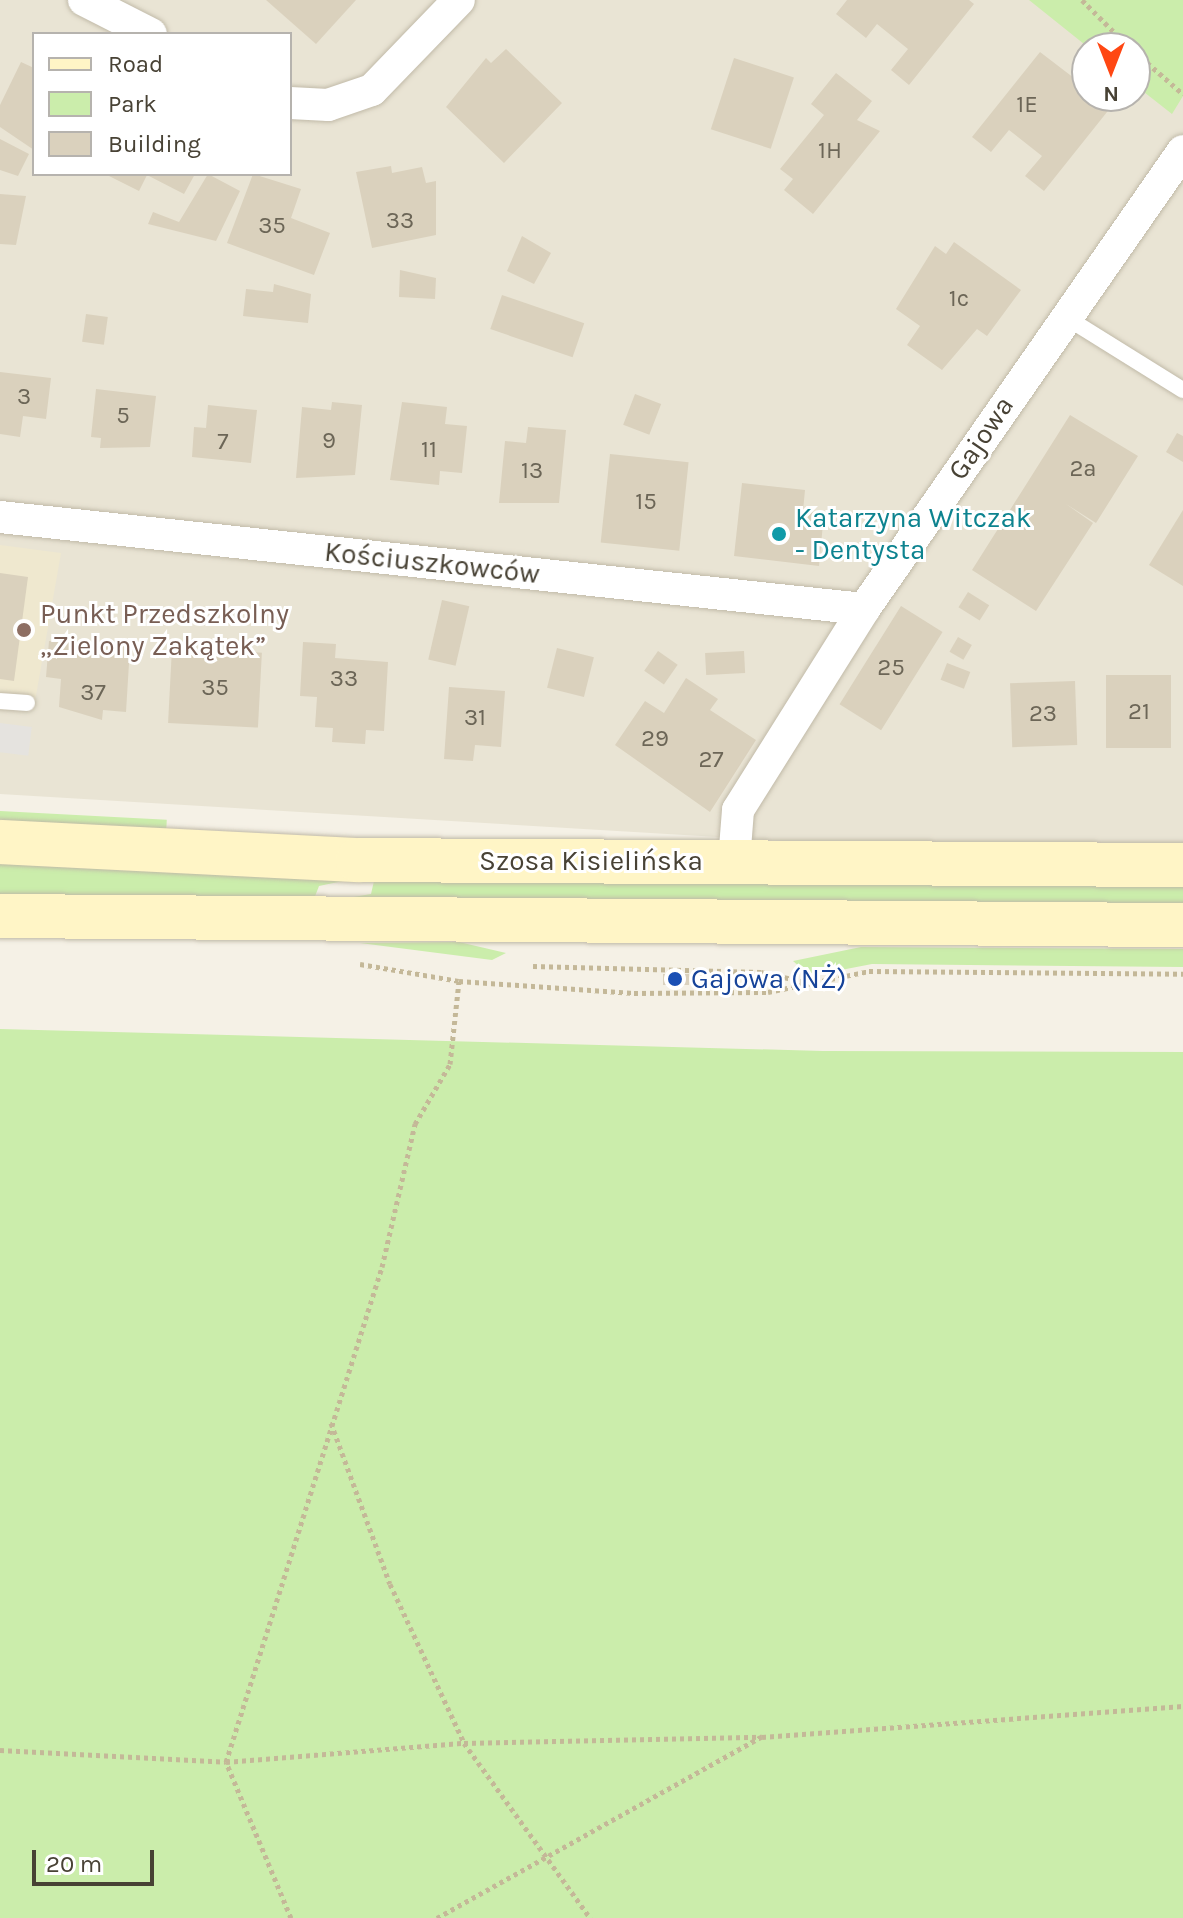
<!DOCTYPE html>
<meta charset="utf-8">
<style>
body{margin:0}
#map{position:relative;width:1183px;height:1918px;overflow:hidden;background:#f5f1e6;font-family:Karla,sans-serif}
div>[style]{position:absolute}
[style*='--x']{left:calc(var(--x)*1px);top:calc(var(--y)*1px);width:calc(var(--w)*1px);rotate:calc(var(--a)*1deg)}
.residential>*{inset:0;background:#e9e4d4}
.education>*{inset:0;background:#efe8cf}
.green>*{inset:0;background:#cbedab;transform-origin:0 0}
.parking>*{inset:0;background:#e5e3df;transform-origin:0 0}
.building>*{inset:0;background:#dad1bd;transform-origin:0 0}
.path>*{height:5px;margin-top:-2.5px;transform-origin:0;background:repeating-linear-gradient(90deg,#c4b898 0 4px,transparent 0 8px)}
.roads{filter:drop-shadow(0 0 2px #c1baa8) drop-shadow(0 0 2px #c1baa8)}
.lane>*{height:16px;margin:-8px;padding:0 8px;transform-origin:8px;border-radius:8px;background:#fff}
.street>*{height:32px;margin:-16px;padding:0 16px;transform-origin:16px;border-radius:16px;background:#fff}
.secondary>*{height:44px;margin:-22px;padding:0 22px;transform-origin:22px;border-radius:22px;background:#fff5c6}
.dots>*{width:22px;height:22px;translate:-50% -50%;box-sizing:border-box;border:4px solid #fff;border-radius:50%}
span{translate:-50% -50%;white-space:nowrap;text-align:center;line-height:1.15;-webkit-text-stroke:6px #fff;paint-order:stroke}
.number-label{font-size:24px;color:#6c6657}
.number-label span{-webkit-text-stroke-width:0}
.street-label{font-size:28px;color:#484235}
.culture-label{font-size:28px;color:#0d838f}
.left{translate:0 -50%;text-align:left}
.education-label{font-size:28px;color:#785e54}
.transit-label{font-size:28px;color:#164399}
.legend{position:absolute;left:32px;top:32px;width:260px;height:144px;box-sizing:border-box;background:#fff;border:2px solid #b6b3ae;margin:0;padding:10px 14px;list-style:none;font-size:24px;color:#484235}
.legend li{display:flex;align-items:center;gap:16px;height:40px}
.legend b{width:40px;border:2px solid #b6b3ae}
.north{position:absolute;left:1071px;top:32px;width:80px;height:80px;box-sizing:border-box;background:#fff;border:2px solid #b6b3ae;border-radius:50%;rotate:180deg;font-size:22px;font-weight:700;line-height:32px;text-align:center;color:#484235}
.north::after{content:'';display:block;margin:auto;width:28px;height:36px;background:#ff4713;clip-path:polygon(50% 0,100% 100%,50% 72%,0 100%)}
.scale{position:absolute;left:32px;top:1850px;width:122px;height:36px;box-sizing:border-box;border:4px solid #484235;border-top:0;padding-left:10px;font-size:24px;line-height:28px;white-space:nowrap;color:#484235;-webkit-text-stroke:6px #fff;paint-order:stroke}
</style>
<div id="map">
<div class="residential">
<div style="clip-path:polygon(evenodd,0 0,1183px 0,1183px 865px,0 794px,0 0,34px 34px,290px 34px,290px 174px,34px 174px,34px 34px,0 0,1087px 48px,1135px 48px,1135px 96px,1087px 96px,1087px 48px)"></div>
</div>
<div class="education">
<div style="clip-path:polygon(0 545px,61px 553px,34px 707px,0 710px)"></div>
</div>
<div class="green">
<div style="clip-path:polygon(1029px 0,1183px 0,1183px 96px,1172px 114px,1135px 85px,1135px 48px,1089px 48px)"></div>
<div style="left:0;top:811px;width:167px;height:10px;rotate:3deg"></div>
<div style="clip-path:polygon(0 862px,348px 880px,319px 886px,314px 899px,0 895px)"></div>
<div style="clip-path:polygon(374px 881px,1183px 885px,1183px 906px,336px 900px,371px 894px)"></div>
<div style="clip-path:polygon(459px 942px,506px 953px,492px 960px,360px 943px)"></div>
<div style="clip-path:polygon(861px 947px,1183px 949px,1183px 967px,872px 964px,810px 976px,793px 961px)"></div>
<div style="clip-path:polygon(0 1029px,823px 1051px,1183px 1052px,1183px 1918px,0 1918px)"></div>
</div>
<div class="parking">
<div style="left:0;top:723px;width:32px;height:29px;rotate:7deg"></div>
</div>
<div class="building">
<div style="clip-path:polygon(266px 0,356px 0,316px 44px)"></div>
<div style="clip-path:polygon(847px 0,969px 0,974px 4px,909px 85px,891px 70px,908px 49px,877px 24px,866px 38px,836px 14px)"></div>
<div style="clip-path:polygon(506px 49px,562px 103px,504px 163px,446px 107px,486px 58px,491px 63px)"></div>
<div style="clip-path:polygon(1040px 52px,1087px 88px,1087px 96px,1111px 107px,1044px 191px,1025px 176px,1042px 156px,1009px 130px,991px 152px,972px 137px)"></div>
<div style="left:734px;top:58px;width:63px;height:75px;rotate:18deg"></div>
<div style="clip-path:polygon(21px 62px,34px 68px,34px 150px,0 127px,0 105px)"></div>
<div style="clip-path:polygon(836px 73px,872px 101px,857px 120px,880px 131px,813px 214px,784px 190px,793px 179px,780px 169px,824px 115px,811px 104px)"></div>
<div style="clip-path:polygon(0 139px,29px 154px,18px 176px,0 170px)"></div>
<div style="clip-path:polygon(391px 166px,392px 173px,422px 167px,426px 183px,436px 181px,436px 235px,372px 248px,356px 172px)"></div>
<div style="clip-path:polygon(105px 174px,195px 174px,184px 194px,147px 175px,139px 191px)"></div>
<div style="clip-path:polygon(208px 174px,240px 191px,216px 241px,148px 224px,153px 212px,179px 222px)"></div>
<div style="clip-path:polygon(253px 174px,301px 189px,291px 218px,330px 233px,314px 275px,227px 243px)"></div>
<div style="clip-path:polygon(0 194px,26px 196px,16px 245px,0 244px)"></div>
<div style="clip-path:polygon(522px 236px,551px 253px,534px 284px,507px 271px)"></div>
<div style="clip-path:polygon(954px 242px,1021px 290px,987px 336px,977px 329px,942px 370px,907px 345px,920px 326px,896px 309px,935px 246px,946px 254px)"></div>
<div style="clip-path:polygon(400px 270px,436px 278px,435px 299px,399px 297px)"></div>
<div style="clip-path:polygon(274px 284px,311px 294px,308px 323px,243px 316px,246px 289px,273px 292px)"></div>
<div style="left:502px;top:295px;width:87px;height:36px;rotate:19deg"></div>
<div style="left:86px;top:314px;width:22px;height:28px;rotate:8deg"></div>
<div style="clip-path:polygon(0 372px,51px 378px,46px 419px,23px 416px,20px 437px,0 434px)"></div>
<div style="clip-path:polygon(96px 389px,156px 396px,150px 447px,100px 448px,101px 438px,91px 437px)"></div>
<div style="left:635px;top:394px;width:28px;height:33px;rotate:21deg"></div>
<div style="clip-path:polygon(332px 402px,362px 405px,355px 475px,296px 478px,302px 407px,331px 410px)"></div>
<div style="clip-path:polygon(402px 402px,447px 407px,445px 424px,467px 426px,462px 473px,440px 471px,439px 485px,390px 480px)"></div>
<div style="clip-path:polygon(208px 405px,257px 410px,251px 463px,192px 457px,194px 427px,206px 428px)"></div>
<div style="clip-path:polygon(1070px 415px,1138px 456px,1096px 523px,1066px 504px,1093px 523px,1036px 611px,972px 570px)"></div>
<div style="clip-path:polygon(528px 427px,566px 430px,559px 503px,499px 503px,505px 441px,526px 443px)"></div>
<div style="clip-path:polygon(1177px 433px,1183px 436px,1183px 462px,1166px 452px)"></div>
<div style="left:610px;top:454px;width:79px;height:89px;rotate:6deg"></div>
<div style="clip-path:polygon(742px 483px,805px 490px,803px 511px,824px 513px,819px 566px,734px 556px)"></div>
<div style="clip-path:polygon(1183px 510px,1183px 586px,1149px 565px)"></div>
<div style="clip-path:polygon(0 573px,28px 577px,14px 681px,0 679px)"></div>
<div style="left:968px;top:592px;width:25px;height:18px;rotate:32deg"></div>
<div style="left:442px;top:600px;width:28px;height:61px;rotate:13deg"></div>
<div style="left:901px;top:606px;width:49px;height:116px;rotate:32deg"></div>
<div style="left:958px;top:637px;width:16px;height:17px;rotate:30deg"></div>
<div style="clip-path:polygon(49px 641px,130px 647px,126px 712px,103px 710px,102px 720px,59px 707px,61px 679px,46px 677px)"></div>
<div style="clip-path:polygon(303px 642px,336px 644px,335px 658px,388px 662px,384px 731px,366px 730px,365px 744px,332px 742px,333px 728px,315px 727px,317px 697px,300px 696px)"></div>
<div style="left:172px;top:648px;width:90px;height:75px;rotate:3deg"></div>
<div style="left:557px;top:648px;width:38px;height:41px;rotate:14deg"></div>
<div style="left:658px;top:651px;width:24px;height:24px;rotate:35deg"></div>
<div style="left:744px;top:651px;width:22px;height:39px;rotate:87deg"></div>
<div style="left:947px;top:663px;width:25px;height:18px;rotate:21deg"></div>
<div style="left:1106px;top:675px;width:65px;height:73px"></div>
<div style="clip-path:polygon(686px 678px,718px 699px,710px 710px,756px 740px,710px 812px,615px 745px,645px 701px,664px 713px)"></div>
<div style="left:1075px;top:681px;width:64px;height:65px;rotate:88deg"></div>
<div style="clip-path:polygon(449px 687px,505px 691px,501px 747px,475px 745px,473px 761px,444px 759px)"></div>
<div style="left:663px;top:974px;width:26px;height:11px"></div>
</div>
<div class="path">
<div style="--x:1082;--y:0;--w:68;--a:45"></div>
<div style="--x:1135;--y:52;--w:64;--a:41.2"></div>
<div style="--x:360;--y:964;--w:100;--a:9.7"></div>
<div style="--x:459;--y:981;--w:175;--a:3.9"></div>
<div style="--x:634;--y:993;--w:134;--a:-0.4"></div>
<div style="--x:768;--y:992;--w:103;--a:-11.7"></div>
<div style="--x:869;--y:971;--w:314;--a:0.5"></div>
<div style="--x:533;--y:966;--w:228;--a:1.5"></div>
<div style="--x:761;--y:972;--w:46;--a:12.5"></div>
<div style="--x:331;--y:1423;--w:171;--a:69.9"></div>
<div style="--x:390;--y:1584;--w:175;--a:65"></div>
<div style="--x:464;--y:1743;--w:216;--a:54.2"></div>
<div style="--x:0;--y:1750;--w:226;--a:3"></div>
<div style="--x:226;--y:1762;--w:239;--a:-4.6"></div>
<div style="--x:464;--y:1743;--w:298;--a:-1.2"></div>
<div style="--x:762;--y:1737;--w:422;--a:-4.2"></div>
<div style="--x:291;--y:1918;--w:169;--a:-112.6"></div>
<div style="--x:226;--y:1762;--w:519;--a:-72.51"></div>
<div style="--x:382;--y:1267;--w:147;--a:-77"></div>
<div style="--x:415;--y:1124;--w:69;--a:-59.7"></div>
<div style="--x:450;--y:1064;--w:83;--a:-83.8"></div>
<div style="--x:437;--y:1918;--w:371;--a:-29.2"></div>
</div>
<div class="roads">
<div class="lane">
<div style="--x:1064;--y:316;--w:140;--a:31.9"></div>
<div style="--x:0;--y:701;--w:27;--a:4"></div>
</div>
<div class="street">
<div style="--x:84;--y:0;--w:75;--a:26.9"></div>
<div style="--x:290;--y:103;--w:38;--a:3"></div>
<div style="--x:328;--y:105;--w:46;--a:-18.8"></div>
<div style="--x:372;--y:90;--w:125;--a:-46"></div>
<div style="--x:0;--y:517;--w:869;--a:6.08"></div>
<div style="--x:734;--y:861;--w:51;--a:-85.5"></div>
<div style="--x:738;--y:810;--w:237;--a:-57.9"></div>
<div style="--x:864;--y:609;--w:558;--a:-55.14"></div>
</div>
<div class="secondary">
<div style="--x:0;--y:842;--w:358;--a:2.9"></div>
<div style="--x:358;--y:860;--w:825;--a:0.35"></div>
<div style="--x:0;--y:916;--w:1183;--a:0.44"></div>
</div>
</div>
<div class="dots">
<div style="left:779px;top:534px;background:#0f9aa8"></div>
<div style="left:24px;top:630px;background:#8d6e63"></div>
<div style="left:675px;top:979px;background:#1a4fb4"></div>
</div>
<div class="number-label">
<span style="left:1027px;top:105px">1E</span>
<span style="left:830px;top:151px">1H</span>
<span style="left:400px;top:221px">33</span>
<span style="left:272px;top:226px">35</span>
<span style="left:959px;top:299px">1c</span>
<span style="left:24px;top:397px">3</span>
<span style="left:123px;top:416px">5</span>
<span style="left:329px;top:441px">9</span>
<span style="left:223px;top:442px">7</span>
<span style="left:429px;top:450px">11</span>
<span style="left:1083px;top:469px">2a</span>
<span style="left:532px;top:471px">13</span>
<span style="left:646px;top:502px">15</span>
<span style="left:891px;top:668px">25</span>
<span style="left:344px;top:679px">33</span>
<span style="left:215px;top:688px">35</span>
<span style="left:93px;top:693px">37</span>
<span style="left:1139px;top:712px">21</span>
<span style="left:1043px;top:714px">23</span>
<span style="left:475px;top:718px">31</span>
<span style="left:655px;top:739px">29</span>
<span style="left:711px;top:760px">27</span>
</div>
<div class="street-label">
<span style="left:981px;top:438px;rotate:-56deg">Gajowa</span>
<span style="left:432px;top:563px;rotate:6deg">Kościuszkowców</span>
<span style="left:591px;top:861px">Szosa Kisielińska</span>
</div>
<div class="culture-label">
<span class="left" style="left:795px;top:534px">Katarzyna Witczak<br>- Dentysta</span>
</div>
<div class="education-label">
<span class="left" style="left:40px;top:630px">Punkt Przedszkolny<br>„Zielony Zakątek”</span>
</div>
<div class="transit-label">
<span class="left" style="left:691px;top:979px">Gajowa (NŻ)</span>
</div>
<ul class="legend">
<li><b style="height:10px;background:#fff5c6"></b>Road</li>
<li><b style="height:22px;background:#cbedab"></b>Park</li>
<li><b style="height:22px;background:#dad1bd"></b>Building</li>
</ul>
<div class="north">N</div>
<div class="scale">20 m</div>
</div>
